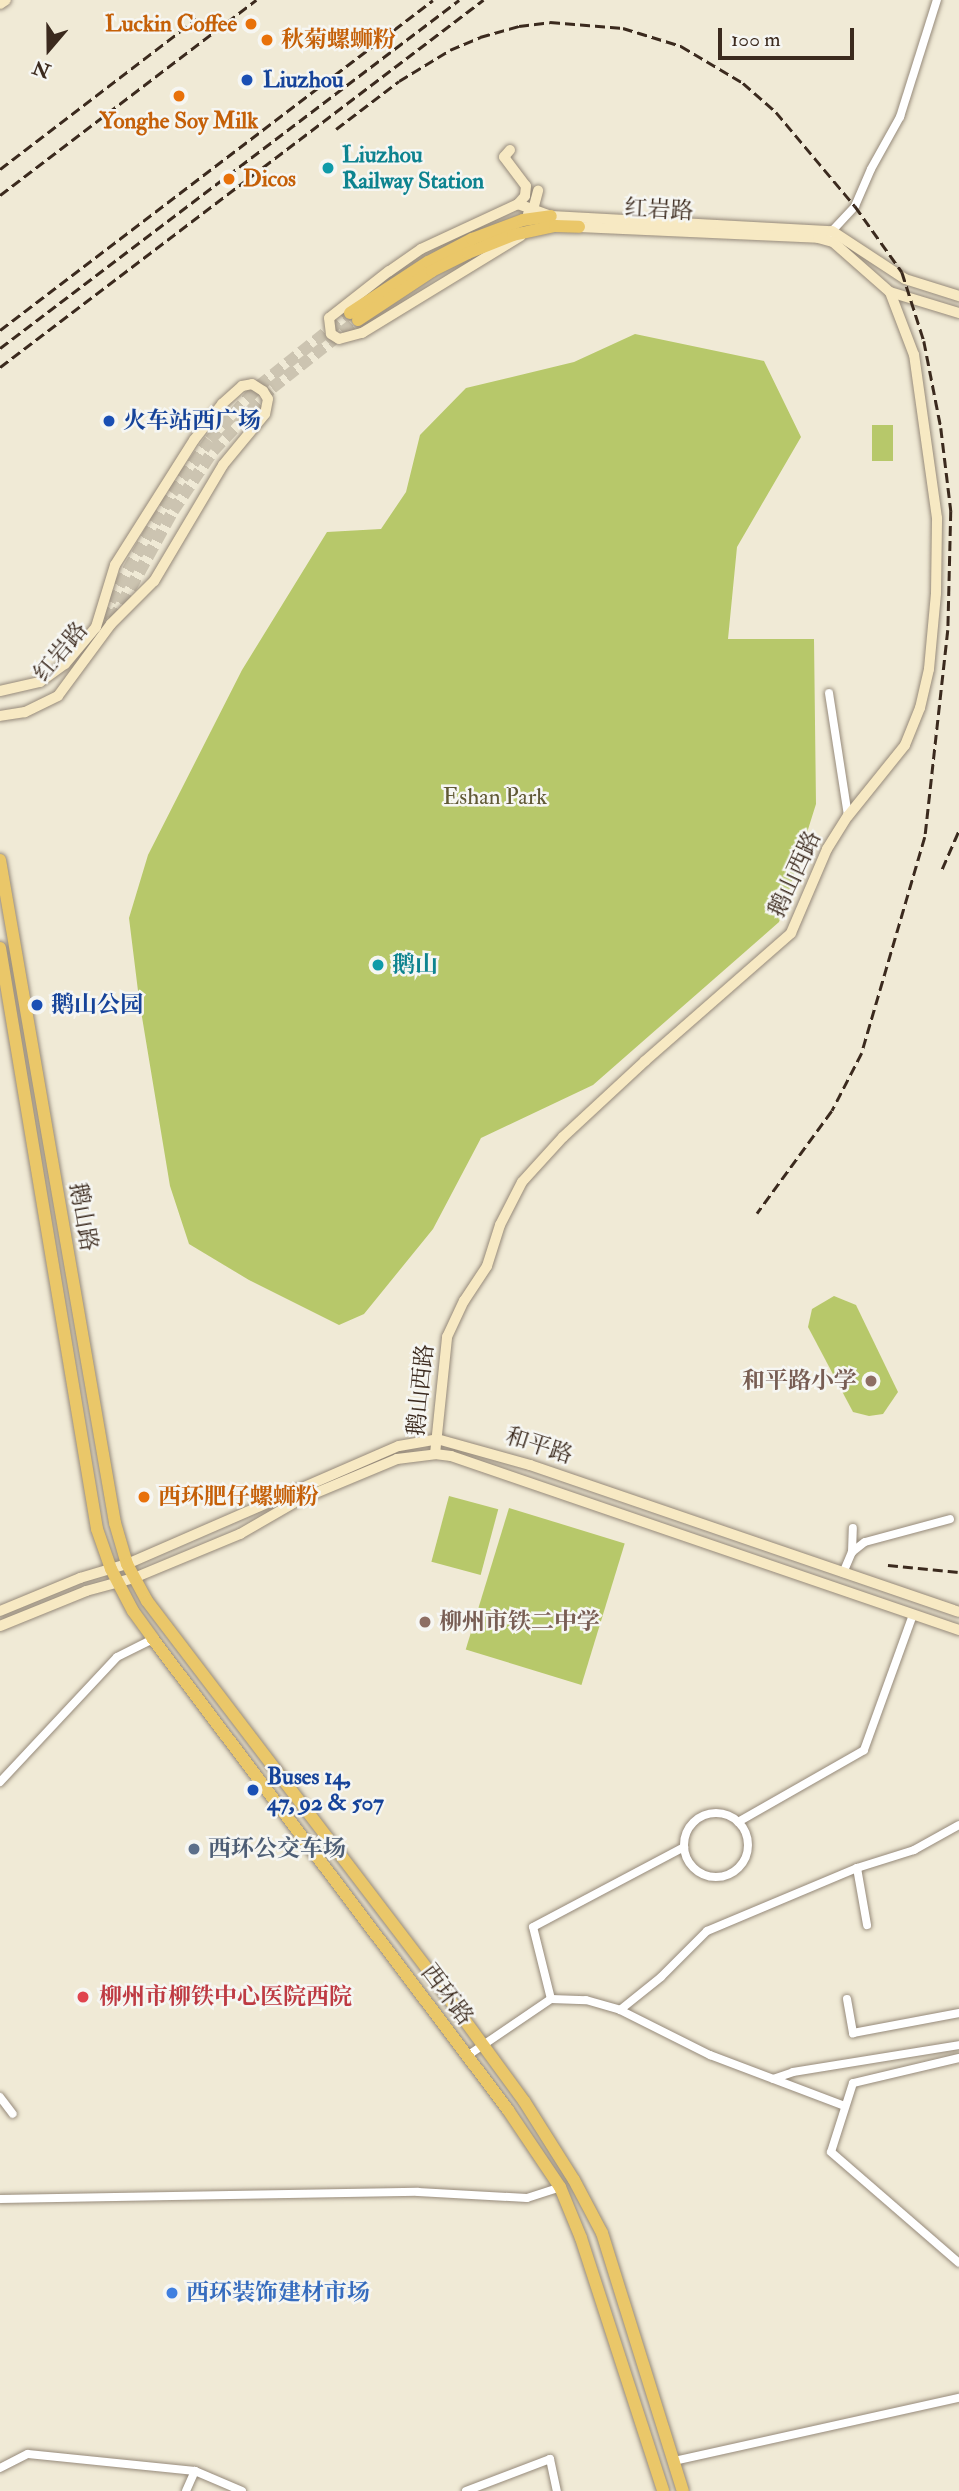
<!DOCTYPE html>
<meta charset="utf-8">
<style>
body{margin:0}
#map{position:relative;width:959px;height:2491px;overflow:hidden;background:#f0ead6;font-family:"IM FELL Double Pica","Noto Serif SC",serif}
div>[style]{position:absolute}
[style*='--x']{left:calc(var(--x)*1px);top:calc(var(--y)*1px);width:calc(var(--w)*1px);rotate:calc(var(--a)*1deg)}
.green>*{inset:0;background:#b7c86a;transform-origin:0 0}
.primary-tunnel>*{height:12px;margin-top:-6px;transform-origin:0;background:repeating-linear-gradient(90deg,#ccc4b1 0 12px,transparent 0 18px)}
.roads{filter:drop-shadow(0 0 2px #968a7a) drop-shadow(0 0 2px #968a7a)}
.street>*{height:8px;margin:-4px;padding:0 4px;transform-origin:4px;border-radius:4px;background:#fff}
.street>.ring{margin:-4px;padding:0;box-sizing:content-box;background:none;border:8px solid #fff;border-radius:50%}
.secondary>*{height:10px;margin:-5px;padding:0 5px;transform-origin:5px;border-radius:5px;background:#f7e9c3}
.primary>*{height:12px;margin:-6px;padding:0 6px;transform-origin:6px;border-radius:6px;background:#eac769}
.rail>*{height:2.5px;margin-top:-1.25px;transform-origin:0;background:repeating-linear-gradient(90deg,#3b2a1e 0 10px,transparent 0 15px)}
.dots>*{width:19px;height:19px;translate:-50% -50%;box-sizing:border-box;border:4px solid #f6f6f2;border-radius:50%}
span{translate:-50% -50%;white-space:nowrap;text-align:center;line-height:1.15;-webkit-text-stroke:5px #f6f6f2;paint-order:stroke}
.food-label{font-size:23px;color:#c56008;font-weight:700}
.right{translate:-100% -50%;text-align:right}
.left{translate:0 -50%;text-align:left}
.transit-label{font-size:23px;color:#164399;font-weight:700}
.culture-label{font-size:23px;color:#0d838f;font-weight:700}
.street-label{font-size:23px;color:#3b2a1e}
.park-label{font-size:23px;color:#605935}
.education-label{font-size:23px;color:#785e54;font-weight:700}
.service-label{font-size:23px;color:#4e5e75;font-weight:700}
.health-label{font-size:23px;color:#be3a42;font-weight:700}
.shop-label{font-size:23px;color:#366cbe;font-weight:700}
.north{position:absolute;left:14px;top:14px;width:70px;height:70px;-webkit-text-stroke:5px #f6f6f2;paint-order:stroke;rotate:200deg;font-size:19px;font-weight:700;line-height:28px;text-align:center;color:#3b2a1e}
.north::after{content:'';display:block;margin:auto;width:24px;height:32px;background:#3b2a1e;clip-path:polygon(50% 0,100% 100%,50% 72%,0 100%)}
.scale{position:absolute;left:718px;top:28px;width:136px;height:32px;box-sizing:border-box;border:4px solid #3b2a1e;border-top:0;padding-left:9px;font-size:21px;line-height:24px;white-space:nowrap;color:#3b2a1e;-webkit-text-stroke:5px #f6f6f2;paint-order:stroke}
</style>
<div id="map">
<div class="green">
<div style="clip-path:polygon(635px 334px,764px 361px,801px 437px,737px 547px,728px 639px,814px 639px,816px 804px,779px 922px,593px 1085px,481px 1138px,433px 1229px,364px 1314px,339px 1325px,249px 1280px,189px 1244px,170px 1186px,139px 999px,129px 918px,148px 855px,242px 670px,327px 532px,381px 529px,406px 492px,420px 435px,466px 388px,574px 362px)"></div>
<div style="left:872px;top:425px;width:21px;height:36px"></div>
<div style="clip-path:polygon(834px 1296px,856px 1305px,898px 1392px,883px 1414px,869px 1416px,853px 1412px,808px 1327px,812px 1309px)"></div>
<div style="left:449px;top:1496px;width:51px;height:68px;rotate:15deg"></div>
<div style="left:509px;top:1508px;width:121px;height:148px;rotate:17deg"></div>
</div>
<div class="primary-tunnel">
<div style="--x:101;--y:617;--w:143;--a:-60.2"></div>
<div style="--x:172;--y:493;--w:65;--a:-54.4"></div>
<div style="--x:210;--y:440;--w:73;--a:-47.8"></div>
<div style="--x:259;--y:386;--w:117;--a:-38.7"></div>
<div style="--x:113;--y:620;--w:124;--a:-61.2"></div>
<div style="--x:173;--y:511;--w:72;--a:-56.3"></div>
<div style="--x:213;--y:451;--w:86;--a:-46.9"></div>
<div style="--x:272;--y:388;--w:110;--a:-38.3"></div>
</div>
<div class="roads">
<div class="street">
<div style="--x:833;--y:236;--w:5;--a:-101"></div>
<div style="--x:832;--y:231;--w:34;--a:-47"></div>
<div style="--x:855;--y:206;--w:40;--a:-66.6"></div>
<div style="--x:871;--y:169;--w:60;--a:-60.9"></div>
<div style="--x:900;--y:117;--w:123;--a:-72.5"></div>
<div style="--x:829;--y:693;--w:124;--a:81.2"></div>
<div style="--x:852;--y:1552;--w:24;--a:-88"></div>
<div style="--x:843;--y:1573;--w:23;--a:-67"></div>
<div style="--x:852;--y:1552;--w:16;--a:-38"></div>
<div style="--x:865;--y:1542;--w:88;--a:-15.1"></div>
<div style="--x:0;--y:1782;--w:171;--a:-46.9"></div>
<div style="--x:117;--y:1657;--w:40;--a:-26.6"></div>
<div class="ring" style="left:684px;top:1813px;width:56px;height:56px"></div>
<div style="--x:738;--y:1822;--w:145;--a:-29.7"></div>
<div style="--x:864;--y:1750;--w:144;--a:-70.1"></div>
<div style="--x:857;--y:1868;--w:58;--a:80"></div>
<div style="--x:551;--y:1999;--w:74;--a:-104"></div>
<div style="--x:533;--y:1927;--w:171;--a:-27.9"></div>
<div style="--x:847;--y:1999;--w:35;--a:80"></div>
<div style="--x:853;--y:2033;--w:108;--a:-10.7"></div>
<div style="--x:620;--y:2010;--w:53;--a:-38.8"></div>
<div style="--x:661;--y:1977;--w:65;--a:-45"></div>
<div style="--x:707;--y:1931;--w:163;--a:-22.8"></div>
<div style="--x:857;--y:1868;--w:60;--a:-17.5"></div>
<div style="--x:914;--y:1850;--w:51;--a:-29.1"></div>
<div style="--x:467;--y:2056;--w:102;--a:-34.2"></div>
<div style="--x:551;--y:1999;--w:35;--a:2"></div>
<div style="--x:586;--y:2000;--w:35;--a:16"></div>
<div style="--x:620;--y:2010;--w:101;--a:26.6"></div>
<div style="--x:710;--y:2055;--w:144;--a:20.7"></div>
<div style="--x:959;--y:2058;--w:109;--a:166.7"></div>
<div style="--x:853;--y:2083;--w:72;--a:107.7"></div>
<div style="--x:831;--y:2152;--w:169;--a:40.9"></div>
<div style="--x:773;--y:2079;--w:21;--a:-19"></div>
<div style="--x:793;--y:2072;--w:168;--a:-9.2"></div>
<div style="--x:0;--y:2097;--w:21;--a:53"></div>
<div style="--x:0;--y:2199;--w:418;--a:-1"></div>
<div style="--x:418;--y:2192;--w:109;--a:3.2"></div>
<div style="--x:527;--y:2198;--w:35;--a:-18"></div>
<div style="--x:674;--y:2461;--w:292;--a:-12.5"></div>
<div style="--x:0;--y:2468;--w:31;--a:-27"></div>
<div style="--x:28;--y:2454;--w:168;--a:5.8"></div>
<div style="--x:195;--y:2471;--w:51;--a:23.1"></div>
<div style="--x:186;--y:2491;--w:22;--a:-66"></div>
<div style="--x:466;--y:2491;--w:90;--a:-20.9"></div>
<div style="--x:550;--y:2459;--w:33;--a:78"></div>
</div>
<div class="secondary">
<div style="--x:0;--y:4;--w:7;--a:-34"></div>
<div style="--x:510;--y:150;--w:9;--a:131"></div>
<div style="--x:504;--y:157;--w:36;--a:53"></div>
<div style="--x:526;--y:186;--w:10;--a:96"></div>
<div style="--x:525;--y:196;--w:11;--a:131"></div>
<div style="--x:518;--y:204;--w:107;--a:155.1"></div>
<div style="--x:421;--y:249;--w:39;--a:145"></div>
<div style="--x:389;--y:271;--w:76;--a:141.9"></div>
<div style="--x:329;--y:318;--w:16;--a:83"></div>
<div style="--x:331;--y:334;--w:9;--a:32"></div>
<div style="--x:339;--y:339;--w:24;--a:-15"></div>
<div style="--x:362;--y:333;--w:186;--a:-31.4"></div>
<div style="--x:518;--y:204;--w:35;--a:20"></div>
<div style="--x:551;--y:216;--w:281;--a:3.1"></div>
<div style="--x:832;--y:231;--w:87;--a:33.3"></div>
<div style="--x:905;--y:279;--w:57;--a:17.5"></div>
<div style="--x:528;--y:214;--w:10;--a:-53"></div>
<div style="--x:534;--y:206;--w:16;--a:-75"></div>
<div style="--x:579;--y:227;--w:239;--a:2.6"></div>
<div style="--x:818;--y:238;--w:16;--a:15"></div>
<div style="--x:833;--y:242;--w:76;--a:41.3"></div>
<div style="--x:890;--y:292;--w:72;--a:16.9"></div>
<div style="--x:0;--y:691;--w:41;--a:-12.7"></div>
<div style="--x:40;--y:682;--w:31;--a:-36"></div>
<div style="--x:65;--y:664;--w:48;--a:-50"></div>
<div style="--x:96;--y:627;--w:65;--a:-73"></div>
<div style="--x:115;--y:565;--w:148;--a:-57.7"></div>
<div style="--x:194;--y:440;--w:46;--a:-52.1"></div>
<div style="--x:222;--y:404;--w:27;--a:-42"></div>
<div style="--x:242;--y:386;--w:10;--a:-11"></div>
<div style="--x:252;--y:384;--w:13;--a:32"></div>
<div style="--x:263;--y:391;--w:9;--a:58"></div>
<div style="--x:268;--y:399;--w:15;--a:101"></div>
<div style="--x:265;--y:414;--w:66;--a:129.5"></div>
<div style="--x:223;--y:465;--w:135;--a:120.7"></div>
<div style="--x:154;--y:581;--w:61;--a:135"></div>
<div style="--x:111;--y:624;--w:89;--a:126.4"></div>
<div style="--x:58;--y:696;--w:37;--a:154"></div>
<div style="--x:25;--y:712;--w:25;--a:171"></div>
<div style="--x:435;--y:1454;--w:118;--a:-84.1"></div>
<div style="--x:447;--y:1337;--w:40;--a:-65"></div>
<div style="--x:464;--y:1301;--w:42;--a:-56.7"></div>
<div style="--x:487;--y:1266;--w:43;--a:-72.4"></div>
<div style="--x:500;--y:1225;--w:48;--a:-62.9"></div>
<div style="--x:522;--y:1182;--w:61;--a:-47.7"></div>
<div style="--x:563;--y:1137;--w:112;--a:-42.8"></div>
<div style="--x:645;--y:1061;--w:194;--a:-41.2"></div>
<div style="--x:791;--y:933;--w:91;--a:-66.8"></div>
<div style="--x:827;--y:849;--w:39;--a:-58"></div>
<div style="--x:848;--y:816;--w:91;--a:-51.2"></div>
<div style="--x:905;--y:745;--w:40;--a:-68"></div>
<div style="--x:920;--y:708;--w:40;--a:-77"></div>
<div style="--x:929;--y:669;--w:76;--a:-84.7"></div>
<div style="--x:936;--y:593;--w:75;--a:-89.2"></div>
<div style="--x:937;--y:518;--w:165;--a:-98"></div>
<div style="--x:914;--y:355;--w:67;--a:-110.9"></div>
<div style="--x:0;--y:1611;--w:87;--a:-22.4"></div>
<div style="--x:80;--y:1578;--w:49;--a:-16.6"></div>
<div style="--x:127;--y:1564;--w:296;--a:-23.5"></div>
<div style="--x:399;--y:1446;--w:39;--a:-10"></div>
<div style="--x:437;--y:1439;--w:97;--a:15.6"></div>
<div style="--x:530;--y:1465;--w:453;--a:18.9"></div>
<div style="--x:0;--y:1626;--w:93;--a:-22.1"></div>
<div style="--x:86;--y:1591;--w:50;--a:-15.2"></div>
<div style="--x:134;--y:1578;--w:115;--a:-22.5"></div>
<div style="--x:240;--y:1534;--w:68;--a:-30"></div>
<div style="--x:299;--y:1500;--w:106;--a:-22.7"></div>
<div style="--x:397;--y:1459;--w:38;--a:-7"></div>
<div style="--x:435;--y:1454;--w:16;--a:7"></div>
<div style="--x:451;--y:1456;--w:537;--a:18.91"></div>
</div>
<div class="primary">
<div style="--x:350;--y:313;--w:93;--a:-33.2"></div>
<div style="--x:428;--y:262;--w:50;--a:-27.6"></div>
<div style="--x:472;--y:239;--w:54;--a:-20.4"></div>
<div style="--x:523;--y:220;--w:28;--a:-8"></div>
<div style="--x:358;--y:320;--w:89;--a:-33.5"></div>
<div style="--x:432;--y:271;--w:40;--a:-26.6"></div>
<div style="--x:468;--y:253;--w:48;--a:-21.8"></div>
<div style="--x:513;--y:235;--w:43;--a:-12.1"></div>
<div style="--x:555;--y:226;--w:24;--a:2"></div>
<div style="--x:0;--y:860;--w:673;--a:80.16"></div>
<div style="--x:115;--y:1523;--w:43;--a:73.7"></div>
<div style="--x:127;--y:1564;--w:42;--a:61.6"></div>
<div style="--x:147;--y:1601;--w:464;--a:52.7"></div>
<div style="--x:428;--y:1970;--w:162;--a:53.8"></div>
<div style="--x:524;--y:2101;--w:93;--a:57.7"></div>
<div style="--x:574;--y:2180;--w:60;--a:62.2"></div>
<div style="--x:602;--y:2233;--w:270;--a:72.6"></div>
<div style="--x:0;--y:948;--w:589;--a:80.52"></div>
<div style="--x:97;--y:1529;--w:42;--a:70.7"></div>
<div style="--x:111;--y:1569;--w:47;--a:62.4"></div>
<div style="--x:133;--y:1611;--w:34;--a:54"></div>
<div style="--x:153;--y:1639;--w:590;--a:52.99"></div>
<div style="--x:508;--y:2110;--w:93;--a:56"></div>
<div style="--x:560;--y:2187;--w:55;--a:67.6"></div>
<div style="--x:581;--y:2238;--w:266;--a:72"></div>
</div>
</div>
<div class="rail">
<div style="--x:336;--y:129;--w:79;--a:-37.3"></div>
<div style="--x:399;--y:81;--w:60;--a:-31.3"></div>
<div style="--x:450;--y:50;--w:33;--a:-23"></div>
<div style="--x:480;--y:37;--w:41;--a:-15.8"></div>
<div style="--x:519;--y:26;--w:31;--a:-7"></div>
<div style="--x:550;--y:22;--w:73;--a:4.7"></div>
<div style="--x:623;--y:28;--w:61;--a:17.2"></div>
<div style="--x:681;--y:46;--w:72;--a:30.8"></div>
<div style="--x:743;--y:83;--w:44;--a:41.3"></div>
<div style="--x:776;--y:112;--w:123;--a:50"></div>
<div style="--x:855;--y:206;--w:81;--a:54.5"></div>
<div style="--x:902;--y:272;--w:72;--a:72.3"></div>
<div style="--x:924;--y:341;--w:89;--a:78.9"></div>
<div style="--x:941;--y:428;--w:84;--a:83.1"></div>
<div style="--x:951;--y:511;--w:119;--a:91.4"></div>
<div style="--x:948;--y:630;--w:208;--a:96.3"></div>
<div style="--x:925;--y:837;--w:225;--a:106.3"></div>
<div style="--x:862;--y:1053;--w:65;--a:117.3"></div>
<div style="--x:832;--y:1111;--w:127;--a:126.1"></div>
<div style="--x:0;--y:169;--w:247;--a:-37.4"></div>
<div style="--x:0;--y:195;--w:322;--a:-37.3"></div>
<div style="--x:0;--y:330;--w:544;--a:-37.31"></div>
<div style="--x:0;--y:348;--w:576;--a:-37.17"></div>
<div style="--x:0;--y:367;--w:607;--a:-37.23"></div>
<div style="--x:942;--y:869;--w:43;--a:-66.4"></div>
<div style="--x:888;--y:1565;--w:71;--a:5.6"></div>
</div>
<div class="dots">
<div style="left:251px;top:24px;background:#e8710a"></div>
<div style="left:267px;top:40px;background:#e8710a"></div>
<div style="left:247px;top:80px;background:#1a4fb4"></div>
<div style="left:179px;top:96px;background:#e8710a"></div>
<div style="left:328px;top:168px;background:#0f9aa8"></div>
<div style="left:229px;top:179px;background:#e8710a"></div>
<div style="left:109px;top:421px;background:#1a4fb4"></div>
<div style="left:378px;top:965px;background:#0f9aa8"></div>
<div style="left:37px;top:1005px;background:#1a4fb4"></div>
<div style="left:871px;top:1381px;background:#8d6e63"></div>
<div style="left:144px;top:1497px;background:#e8710a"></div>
<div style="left:425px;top:1622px;background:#8d6e63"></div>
<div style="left:253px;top:1790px;background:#1a4fb4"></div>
<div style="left:194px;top:1849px;background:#5c6f8a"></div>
<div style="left:83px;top:1997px;background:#e0444e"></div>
<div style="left:172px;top:2293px;background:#3f7fe0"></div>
</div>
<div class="food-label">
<span class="right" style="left:237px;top:24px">Luckin Coffee</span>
<span class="left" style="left:281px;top:40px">秋菊螺蛳粉</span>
<span style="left:179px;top:121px">Yonghe Soy Milk</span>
<span class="left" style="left:243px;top:179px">Dicos</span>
<span class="left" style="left:158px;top:1497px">西环肥仔螺蛳粉</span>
</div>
<div class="transit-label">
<span class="left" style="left:263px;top:80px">Liuzhou</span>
<span class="left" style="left:123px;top:421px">火车站西广场</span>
<span class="left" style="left:51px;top:1005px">鹅山公园</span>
<span class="left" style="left:267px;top:1790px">Buses 14,<br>47, 92 &amp; 507</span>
</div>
<div class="culture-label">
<span class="left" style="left:342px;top:168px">Liuzhou<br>Railway Station</span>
<span class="left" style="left:392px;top:965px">鹅山</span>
</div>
<div class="street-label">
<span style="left:659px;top:210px;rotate:3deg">红岩路</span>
<span style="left:61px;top:652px;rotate:-50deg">红岩路</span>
<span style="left:795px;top:874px;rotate:-65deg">鹅山西路</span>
<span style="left:83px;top:1217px;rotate:80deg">鹅山路</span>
<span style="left:421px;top:1390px;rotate:-84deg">鹅山西路</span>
<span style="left:539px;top:1446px;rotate:18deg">和平路</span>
<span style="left:447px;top:1995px;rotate:53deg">西环路</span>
</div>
<div class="park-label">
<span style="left:495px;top:797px">Eshan Park</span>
</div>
<div class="education-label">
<span class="right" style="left:857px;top:1381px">和平路小学</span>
<span class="left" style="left:439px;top:1622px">柳州市铁二中学</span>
</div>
<div class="service-label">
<span class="left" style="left:208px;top:1849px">西环公交车场</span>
</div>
<div class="health-label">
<span class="left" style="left:99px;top:1997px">柳州市柳铁中心医院西院</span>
</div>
<div class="shop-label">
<span class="left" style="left:186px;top:2293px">西环装饰建材市场</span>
</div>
<div class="north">N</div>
<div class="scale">100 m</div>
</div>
